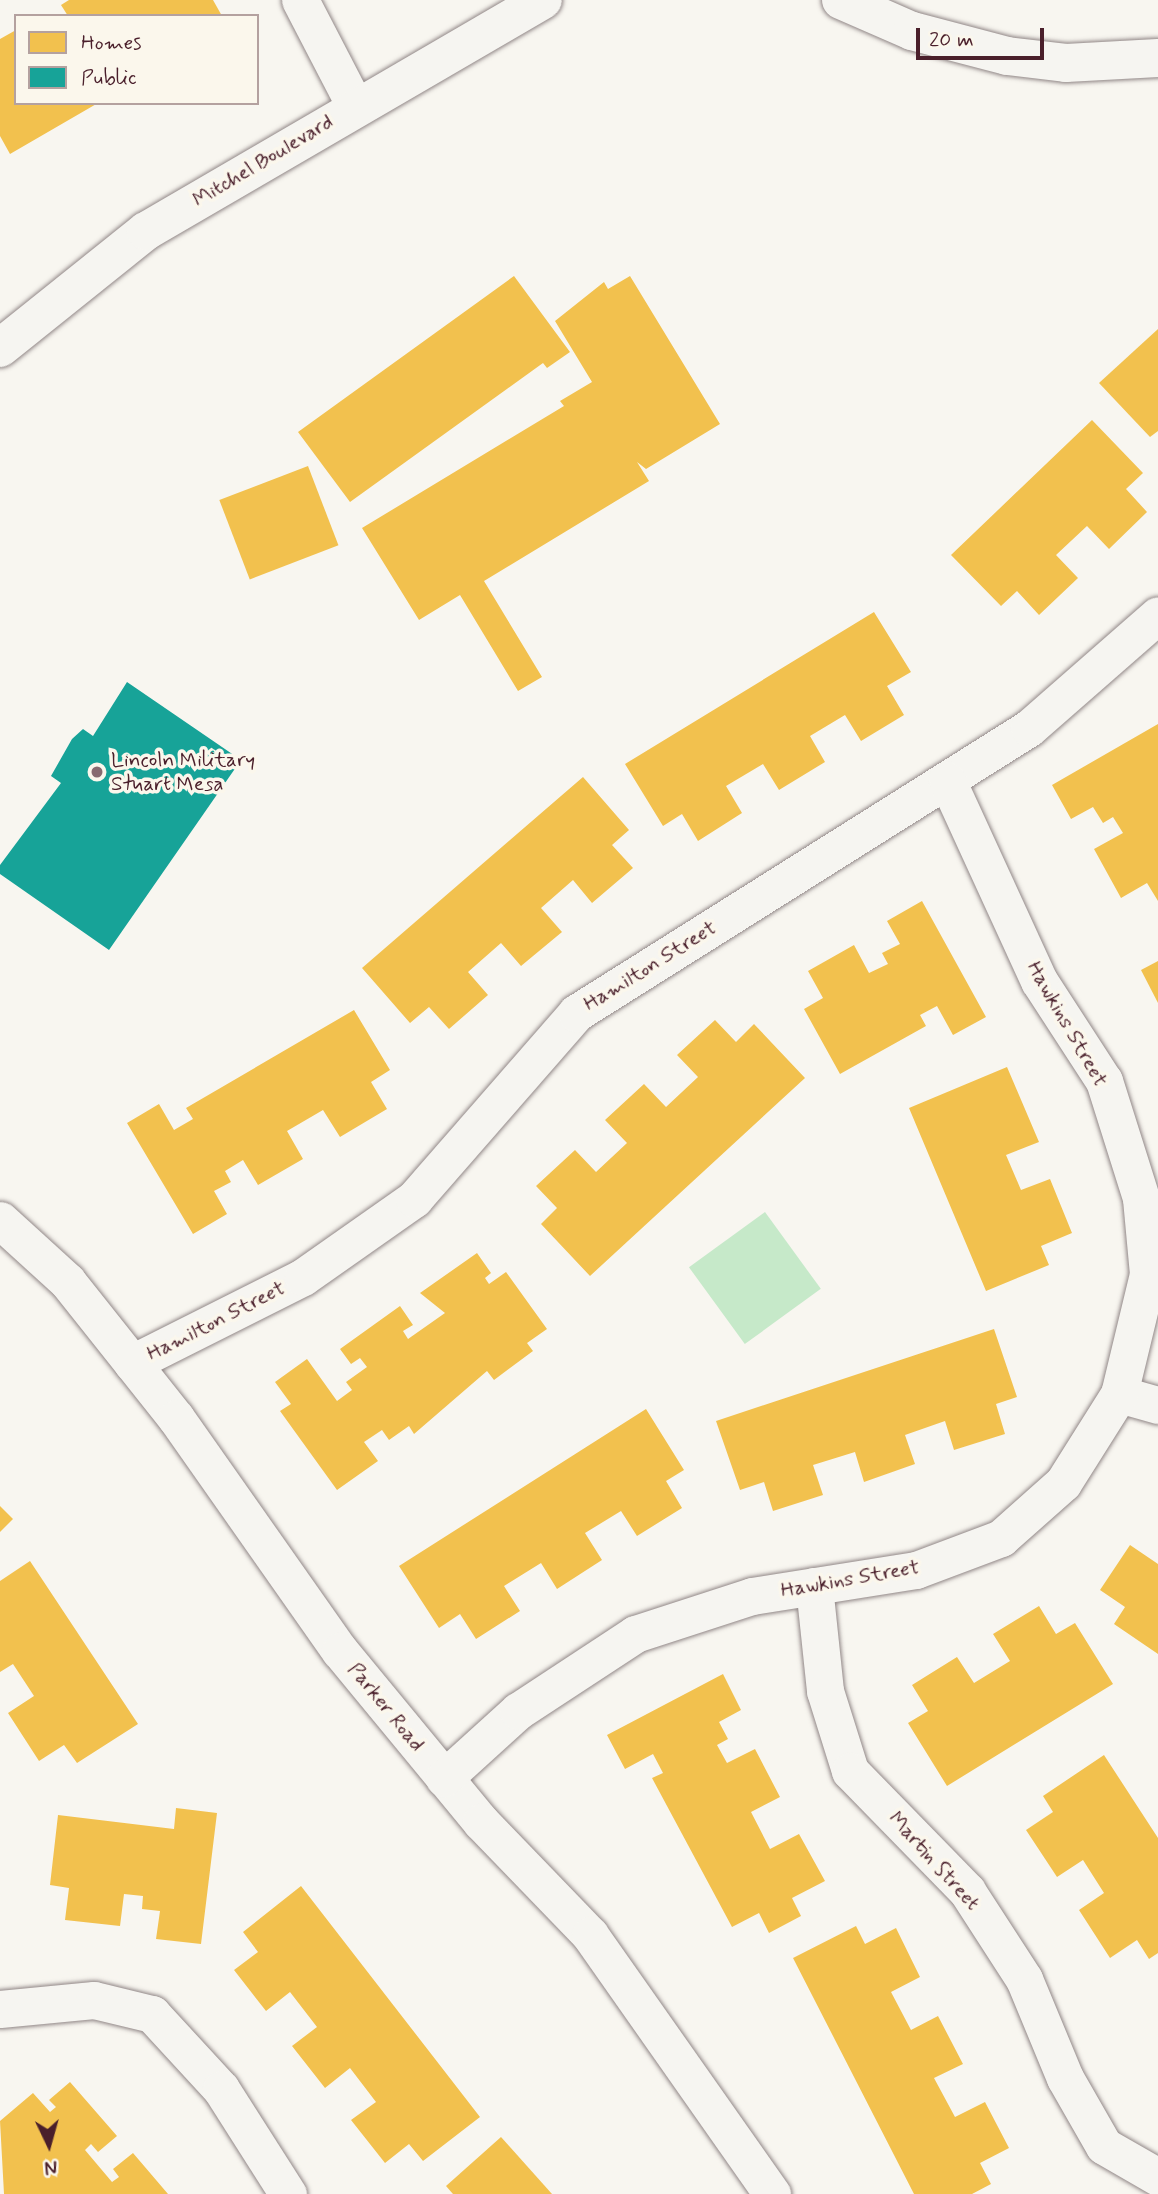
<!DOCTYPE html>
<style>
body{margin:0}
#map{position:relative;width:1158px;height:2194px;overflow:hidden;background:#f8f6f0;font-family:Mynerve,sans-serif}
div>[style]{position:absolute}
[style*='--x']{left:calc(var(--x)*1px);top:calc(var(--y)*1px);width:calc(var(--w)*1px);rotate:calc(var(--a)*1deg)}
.green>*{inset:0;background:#c6e9c9;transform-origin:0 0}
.homes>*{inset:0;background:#f2c14e;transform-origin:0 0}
.public>*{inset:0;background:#17a398}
.roads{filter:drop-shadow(0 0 2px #918787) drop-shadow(0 0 2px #918787)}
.street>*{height:37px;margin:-18.5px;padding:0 18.5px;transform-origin:18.5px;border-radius:18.5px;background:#f6f5f1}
.secondary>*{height:38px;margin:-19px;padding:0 19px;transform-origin:19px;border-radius:19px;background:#f6f5f1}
.dots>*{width:19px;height:19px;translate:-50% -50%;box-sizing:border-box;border:4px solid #fbf7ec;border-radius:50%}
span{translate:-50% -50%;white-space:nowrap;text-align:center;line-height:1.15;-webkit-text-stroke:7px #fbf7ec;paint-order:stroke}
.street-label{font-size:21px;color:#4a1f2b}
.poi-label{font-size:21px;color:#4a1f2b}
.left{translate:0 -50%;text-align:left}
.legend{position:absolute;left:14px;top:14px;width:245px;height:91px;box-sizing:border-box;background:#fbf7ec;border:2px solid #b4a19f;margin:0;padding:9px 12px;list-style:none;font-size:21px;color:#4a1f2b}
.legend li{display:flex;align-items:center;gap:14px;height:35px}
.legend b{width:35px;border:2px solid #b4a19f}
.north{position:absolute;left:14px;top:2110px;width:70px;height:70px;-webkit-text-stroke:5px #fbf7ec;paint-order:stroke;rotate:175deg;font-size:19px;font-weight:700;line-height:28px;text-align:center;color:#4a1f2b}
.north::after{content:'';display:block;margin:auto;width:24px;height:32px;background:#4a1f2b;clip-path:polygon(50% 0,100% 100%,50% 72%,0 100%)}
.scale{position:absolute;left:916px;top:28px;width:128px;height:32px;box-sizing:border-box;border:4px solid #4a1f2b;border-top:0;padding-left:9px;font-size:21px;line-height:24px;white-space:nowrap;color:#4a1f2b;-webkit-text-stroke:5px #fbf7ec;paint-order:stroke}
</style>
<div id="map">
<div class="green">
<div style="left:765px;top:1212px;width:95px;height:94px;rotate:54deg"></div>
</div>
<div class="homes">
<div style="clip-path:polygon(69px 0,213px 0,222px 16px,68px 16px,61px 5px)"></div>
<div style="clip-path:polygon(16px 30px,16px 103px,98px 103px,10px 154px,0 136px,0 39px)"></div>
<div style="clip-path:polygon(514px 276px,570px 352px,547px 368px,543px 363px,350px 502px,298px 432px)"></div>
<div style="clip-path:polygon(630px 276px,720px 424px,646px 469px,637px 462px,649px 481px,484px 581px,542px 677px,518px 691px,460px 595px,419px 620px,362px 528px,564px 406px,560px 401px,592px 382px,555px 321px,604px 282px,608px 289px)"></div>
<div style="clip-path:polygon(1158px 329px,1158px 431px,1150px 437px,1099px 383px)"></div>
<div style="clip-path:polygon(1092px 420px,1143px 473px,1126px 489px,1147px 512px,1109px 549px,1087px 526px,1056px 555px,1078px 578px,1039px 615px,1017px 591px,1001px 606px,951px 555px)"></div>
<div style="left:308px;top:466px;width:85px;height:95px;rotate:69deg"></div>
<div style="clip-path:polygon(874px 612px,911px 672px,887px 686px,904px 715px,861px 741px,845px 715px,810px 736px,825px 762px,779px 790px,763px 764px,726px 786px,742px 813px,698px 841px,682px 814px,663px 826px,625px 764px)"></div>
<div style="clip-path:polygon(1158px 724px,1158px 901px,1147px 883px,1121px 898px,1094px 849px,1123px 833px,1113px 817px,1103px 823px,1093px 807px,1071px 819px,1052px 785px)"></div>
<div style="clip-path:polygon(583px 777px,629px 830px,612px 845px,633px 868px,592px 903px,573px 880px,541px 908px,562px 932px,521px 966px,501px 943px,468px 972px,488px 995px,449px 1029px,429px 1007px,410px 1023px,362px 968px)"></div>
<div style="clip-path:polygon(922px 901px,986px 1017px,953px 1035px,937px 1006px,920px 1015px,926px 1026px,840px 1074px,804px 1009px,823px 998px,808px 971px,854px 945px,869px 973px,888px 964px,882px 953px,900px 944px,887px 921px)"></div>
<div style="clip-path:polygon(1158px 961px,1158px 1003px,1141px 970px)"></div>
<div style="clip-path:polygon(354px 1010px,390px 1070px,371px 1082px,387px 1109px,340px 1137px,323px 1110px,287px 1131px,303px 1159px,258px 1185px,243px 1160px,225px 1171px,231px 1182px,214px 1191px,227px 1214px,193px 1234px,127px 1123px,159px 1104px,174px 1130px,193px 1119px,186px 1108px)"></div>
<div style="clip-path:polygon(715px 1020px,736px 1042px,754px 1024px,805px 1078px,590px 1276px,541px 1224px,557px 1208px,536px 1186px,575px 1150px,596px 1172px,627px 1143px,605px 1120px,644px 1084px,666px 1107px,698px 1077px,677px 1055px)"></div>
<div style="clip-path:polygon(1007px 1067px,1039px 1142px,1006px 1155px,1021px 1190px,1050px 1179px,1072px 1233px,1041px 1246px,1049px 1265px,986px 1291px,909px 1108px)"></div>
<div style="clip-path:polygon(477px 1253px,491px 1273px,485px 1278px,489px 1284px,506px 1272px,547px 1329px,527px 1343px,533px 1351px,494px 1380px,487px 1371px,414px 1434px,409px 1426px,389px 1440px,382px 1430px,364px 1442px,378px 1461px,337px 1490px,280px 1411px,291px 1404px,275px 1382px,307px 1359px,337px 1401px,352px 1390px,346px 1382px,367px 1367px,360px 1358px,351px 1364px,340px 1349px,400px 1306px,413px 1325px,403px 1331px,408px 1339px,445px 1313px,420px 1293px)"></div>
<div style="clip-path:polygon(994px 1329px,1017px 1397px,996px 1404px,1005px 1434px,954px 1450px,945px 1421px,905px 1435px,915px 1464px,864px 1482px,855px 1452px,813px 1465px,823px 1495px,773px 1511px,764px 1482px,740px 1490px,716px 1421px)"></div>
<div style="clip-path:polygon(646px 1409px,684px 1470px,666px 1481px,682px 1508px,637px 1536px,621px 1511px,585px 1533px,602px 1560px,557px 1589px,541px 1563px,504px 1586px,520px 1611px,476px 1639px,460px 1614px,439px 1628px,399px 1566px)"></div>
<div style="clip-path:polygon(0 1506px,13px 1519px,0 1532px)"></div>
<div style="clip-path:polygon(1130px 1545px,1158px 1564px,1158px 1654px,1114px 1624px,1125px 1607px,1100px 1590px)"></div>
<div style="clip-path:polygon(30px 1561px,138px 1724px,77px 1763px,64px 1745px,39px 1761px,8px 1713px,34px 1696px,13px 1664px,0 1672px,0 1581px)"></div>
<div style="clip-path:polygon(1039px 1606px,1056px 1634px,1075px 1623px,1113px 1684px,947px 1786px,908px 1723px,928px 1711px,912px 1685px,957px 1657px,974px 1683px,1010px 1661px,993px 1634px)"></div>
<div style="clip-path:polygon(723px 1674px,741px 1710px,719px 1722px,728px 1739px,717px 1745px,727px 1763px,755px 1749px,780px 1797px,751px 1812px,770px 1849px,799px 1834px,825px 1881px,792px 1898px,801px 1916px,769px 1933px,759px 1913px,732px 1927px,652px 1778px,663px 1773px,653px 1754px,625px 1769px,607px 1735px)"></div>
<div style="clip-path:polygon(1104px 1755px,1158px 1838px,1158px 1953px,1149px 1959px,1137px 1940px,1110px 1958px,1079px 1910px,1104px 1893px,1083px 1860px,1057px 1877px,1026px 1830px,1053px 1812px,1043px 1796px)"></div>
<div style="clip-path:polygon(176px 1808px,217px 1813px,201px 1944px,156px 1939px,160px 1911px,142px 1909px,143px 1896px,124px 1894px,120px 1926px,65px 1920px,69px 1888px,50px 1885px,58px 1815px,174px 1829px)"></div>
<div style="clip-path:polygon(301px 1886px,480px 2117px,423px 2161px,409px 2144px,385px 2163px,351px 2120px,376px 2102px,350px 2068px,325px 2088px,292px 2046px,317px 2027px,290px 1992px,266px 2011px,234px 1970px,258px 1952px,243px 1932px)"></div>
<div style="clip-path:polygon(856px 1926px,865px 1944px,896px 1928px,920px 1977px,891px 1992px,911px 2030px,938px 2016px,963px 2064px,934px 2078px,955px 2117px,985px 2102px,1009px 2148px,980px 2163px,991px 2184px,972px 2194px,914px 2194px,793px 1958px)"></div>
<div style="clip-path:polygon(70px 2082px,117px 2136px,98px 2152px,91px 2144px,85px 2150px,112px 2182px,119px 2177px,113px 2169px,133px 2153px,168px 2194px,4px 2194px,0 2121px,33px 2093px,50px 2112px,56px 2107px,49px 2100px)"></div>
<div style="clip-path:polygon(501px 2137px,552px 2194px,453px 2194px,446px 2186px)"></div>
</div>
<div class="public">
<div style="clip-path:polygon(127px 682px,241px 760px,109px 950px,0 874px,0 865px,61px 783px,51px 776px,72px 739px,83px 729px,93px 736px)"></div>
</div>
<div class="roads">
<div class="street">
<div style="--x:300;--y:0;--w:119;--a:62.6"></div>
<div style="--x:0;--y:1220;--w:91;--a:42.3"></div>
<div style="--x:67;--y:1281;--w:175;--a:51.5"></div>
<div style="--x:176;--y:1418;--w:285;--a:54.9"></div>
<div style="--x:340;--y:1651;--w:222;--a:50.5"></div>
<div style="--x:481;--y:1822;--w:157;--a:46"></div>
<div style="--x:590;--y:1935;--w:317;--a:54.9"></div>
<div style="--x:132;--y:1363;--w:191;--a:-26.7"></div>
<div style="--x:303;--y:1277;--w:136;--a:-35.1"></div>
<div style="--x:414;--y:1199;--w:247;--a:-48.9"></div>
<div style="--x:576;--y:1013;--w:535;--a:-32.18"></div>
<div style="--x:1029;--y:728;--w:171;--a:-41.2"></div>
<div style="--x:1119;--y:1394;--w:41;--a:15.8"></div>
<div style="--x:814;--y:1586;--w:106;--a:84"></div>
<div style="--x:825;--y:1691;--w:84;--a:72.6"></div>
<div style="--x:850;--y:1771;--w:168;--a:45.7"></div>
<div style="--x:967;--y:1891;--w:105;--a:57.1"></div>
<div style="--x:1024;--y:1979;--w:107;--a:67.5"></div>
<div style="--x:1065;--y:2078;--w:78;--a:60.2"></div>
<div style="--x:1104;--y:2146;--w:62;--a:29.9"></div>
<div style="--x:444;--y:1778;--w:100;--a:-42.2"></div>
<div style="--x:518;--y:1711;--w:140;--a:-33.3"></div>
<div style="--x:635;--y:1634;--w:123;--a:-18"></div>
<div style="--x:752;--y:1596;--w:166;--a:-9"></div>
<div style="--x:916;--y:1570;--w:91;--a:-20.6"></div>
<div style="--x:1001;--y:1538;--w:83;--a:-41.6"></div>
<div style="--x:1063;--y:1483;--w:105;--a:-57.8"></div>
<div style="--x:1119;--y:1394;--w:123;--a:-76.4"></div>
<div style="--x:1148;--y:1274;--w:76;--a:-95.3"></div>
<div style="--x:1141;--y:1198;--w:123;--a:-107.5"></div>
<div style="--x:1104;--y:1081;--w:119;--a:-123"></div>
<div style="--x:1039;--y:981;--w:221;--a:-114.6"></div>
<div style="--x:0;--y:2009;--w:94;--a:-5.5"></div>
<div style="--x:94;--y:2000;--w:60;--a:13.6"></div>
<div style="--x:152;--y:2014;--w:102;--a:47.4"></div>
<div style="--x:221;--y:2089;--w:125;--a:57.5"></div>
</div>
<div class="secondary">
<div style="--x:841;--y:0;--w:77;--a:23.6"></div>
<div style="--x:912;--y:31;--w:98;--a:14.7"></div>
<div style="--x:1007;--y:56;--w:59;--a:6.8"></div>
<div style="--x:1066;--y:63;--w:92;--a:-3.1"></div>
<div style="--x:0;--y:348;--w:187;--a:-38.7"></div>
<div style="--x:146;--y:231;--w:459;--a:-30.2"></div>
</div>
</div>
<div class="dots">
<div style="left:97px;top:772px;background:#876a70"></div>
</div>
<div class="street-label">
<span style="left:263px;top:161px;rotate:-31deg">Mitchel Boulevard</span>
<span style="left:650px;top:966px;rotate:-32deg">Hamilton Street</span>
<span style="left:1067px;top:1024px;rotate:60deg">Hawkins Street</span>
<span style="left:216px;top:1321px;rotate:-27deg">Hamilton Street</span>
<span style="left:850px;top:1579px;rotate:-10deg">Hawkins Street</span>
<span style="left:386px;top:1707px;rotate:51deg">Parker Road</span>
<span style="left:934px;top:1861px;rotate:48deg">Martin Street</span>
</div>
<div class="poi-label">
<span class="left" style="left:111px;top:772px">Lincoln Military<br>Stuart Mesa</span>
</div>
<ul class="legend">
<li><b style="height:19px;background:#f2c14e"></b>Homes</li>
<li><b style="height:19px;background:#17a398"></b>Public</li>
</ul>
<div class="north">N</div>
<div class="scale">20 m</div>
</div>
